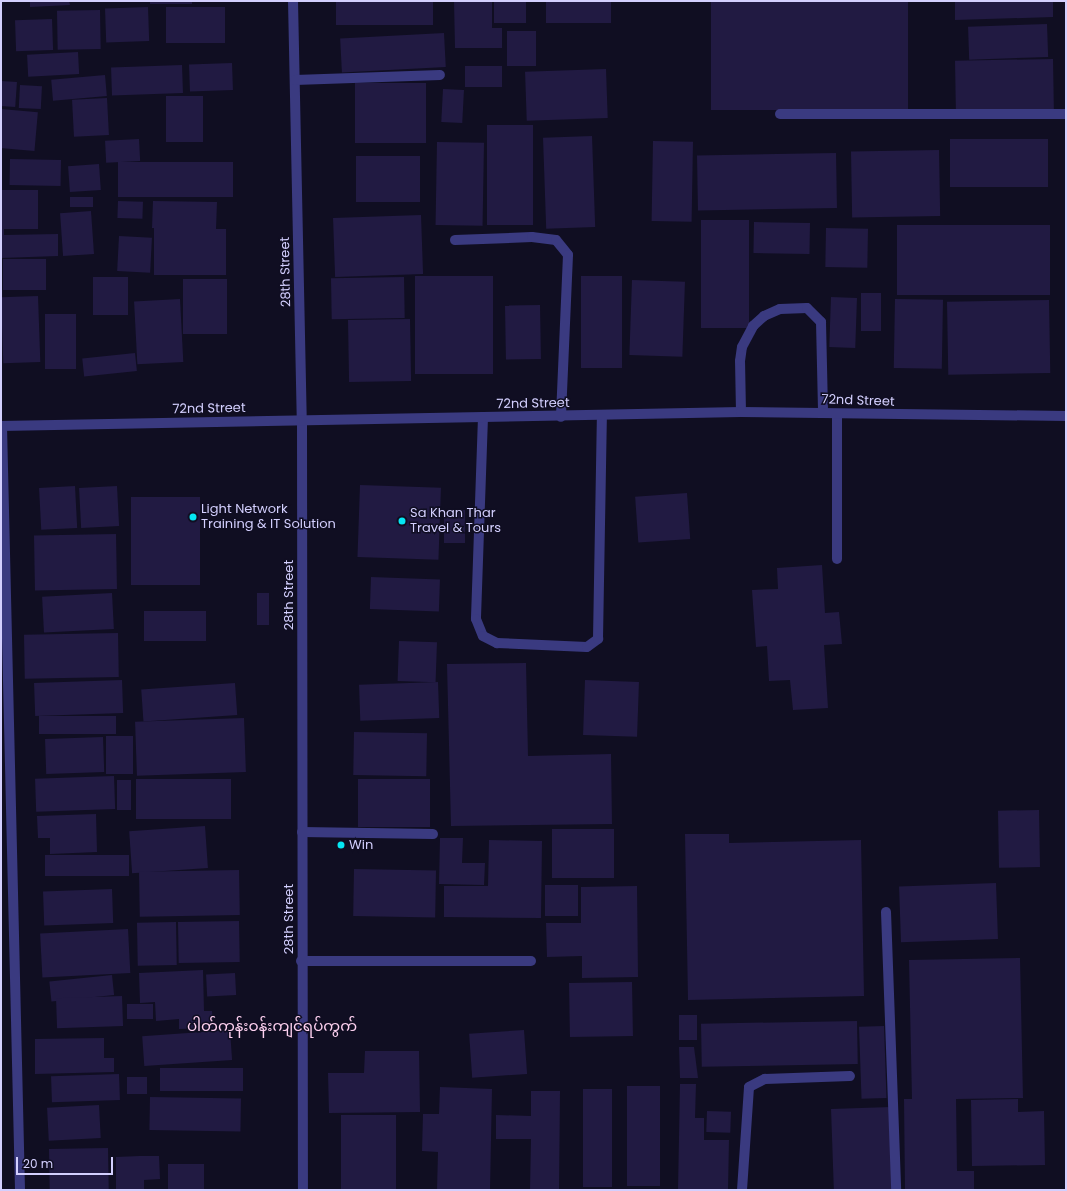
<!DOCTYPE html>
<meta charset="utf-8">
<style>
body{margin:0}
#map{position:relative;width:1067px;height:1191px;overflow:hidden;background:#100e22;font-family:Poppins,"Noto Sans Myanmar",sans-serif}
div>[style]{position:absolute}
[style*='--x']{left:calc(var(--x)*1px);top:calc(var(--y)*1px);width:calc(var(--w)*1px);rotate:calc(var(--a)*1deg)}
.building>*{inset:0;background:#211a42;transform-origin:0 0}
.lane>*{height:10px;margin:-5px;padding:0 5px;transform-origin:5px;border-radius:5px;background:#3a3a80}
.street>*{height:10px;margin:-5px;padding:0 5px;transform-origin:5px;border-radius:5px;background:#3a3a80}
.dots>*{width:11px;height:11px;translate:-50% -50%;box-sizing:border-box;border:2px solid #100e22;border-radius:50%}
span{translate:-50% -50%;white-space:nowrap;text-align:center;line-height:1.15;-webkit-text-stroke:3px #100e22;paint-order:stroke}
.street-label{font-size:13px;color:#d3cffe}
.poi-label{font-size:13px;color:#d3cffe}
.left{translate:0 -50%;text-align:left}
.quarter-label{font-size:15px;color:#fed1f0}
.frame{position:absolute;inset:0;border:2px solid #d3cffe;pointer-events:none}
.scale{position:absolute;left:16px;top:1157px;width:97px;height:18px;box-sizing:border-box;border:2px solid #d3cffe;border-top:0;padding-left:5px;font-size:12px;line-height:14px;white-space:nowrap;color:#d3cffe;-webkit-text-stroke:3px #100e22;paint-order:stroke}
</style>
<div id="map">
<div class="building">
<div style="clip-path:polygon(30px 1px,69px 1px,70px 5px,30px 7px)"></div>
<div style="left:150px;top:1px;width:42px;height:3px"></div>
<div style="left:336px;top:1px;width:97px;height:24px"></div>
<div style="clip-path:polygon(454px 1px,492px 1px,492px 28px,502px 28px,502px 48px,455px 48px)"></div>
<div style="left:494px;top:1px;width:32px;height:22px"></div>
<div style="left:546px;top:1px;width:65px;height:22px"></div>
<div style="left:711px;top:1px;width:197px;height:109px"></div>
<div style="clip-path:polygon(955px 1px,1053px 1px,1053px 17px,955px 20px)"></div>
<div style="left:148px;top:7px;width:34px;height:43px;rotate:88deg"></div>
<div style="left:166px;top:7px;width:59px;height:36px"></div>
<div style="left:100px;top:10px;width:39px;height:43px;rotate:89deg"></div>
<div style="left:52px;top:19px;width:31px;height:37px;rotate:88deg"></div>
<div style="left:1047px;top:24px;width:33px;height:79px;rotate:88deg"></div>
<div style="left:507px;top:31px;width:29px;height:35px"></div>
<div style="left:444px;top:33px;width:34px;height:104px;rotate:87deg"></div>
<div style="left:78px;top:52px;width:22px;height:51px;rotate:87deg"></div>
<div style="left:1053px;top:59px;width:50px;height:98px;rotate:89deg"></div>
<div style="left:232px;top:63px;width:27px;height:43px;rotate:88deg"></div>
<div style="left:182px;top:65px;width:28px;height:71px;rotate:88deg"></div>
<div style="left:465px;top:66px;width:37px;height:21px"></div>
<div style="left:606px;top:69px;width:49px;height:81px;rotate:88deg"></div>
<div style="left:105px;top:75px;width:21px;height:54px;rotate:85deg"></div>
<div style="left:1px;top:81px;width:16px;height:25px;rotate:4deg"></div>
<div style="left:355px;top:83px;width:71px;height:60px"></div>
<div style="left:20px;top:85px;width:22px;height:23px;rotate:3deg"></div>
<div style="left:443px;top:89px;width:21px;height:33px;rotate:3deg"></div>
<div style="left:166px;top:96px;width:37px;height:46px"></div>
<div style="left:107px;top:98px;width:37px;height:35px;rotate:87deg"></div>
<div style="left:1px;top:109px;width:37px;height:39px;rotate:5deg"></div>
<div style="left:487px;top:125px;width:46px;height:100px"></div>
<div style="left:592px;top:136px;width:91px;height:49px;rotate:88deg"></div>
<div style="left:139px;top:139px;width:22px;height:34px;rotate:87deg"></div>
<div style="left:1048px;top:139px;width:48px;height:98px;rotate:90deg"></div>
<div style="left:653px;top:141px;width:40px;height:80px;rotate:1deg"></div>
<div style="left:437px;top:142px;width:47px;height:83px;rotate:1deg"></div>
<div style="left:939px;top:150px;width:66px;height:88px;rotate:89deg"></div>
<div style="left:836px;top:153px;width:55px;height:139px;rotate:89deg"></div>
<div style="left:420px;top:156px;width:46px;height:64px;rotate:90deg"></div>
<div style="left:10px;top:159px;width:51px;height:26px;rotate:1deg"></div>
<div style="left:233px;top:162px;width:35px;height:115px;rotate:90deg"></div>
<div style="left:99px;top:164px;width:26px;height:31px;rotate:86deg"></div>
<div style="clip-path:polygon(1px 190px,38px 190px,38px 229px,4px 229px,4px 235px,58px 234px,58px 256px,1px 258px)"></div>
<div style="left:93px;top:197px;width:10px;height:23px;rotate:90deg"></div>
<div style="left:118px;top:201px;width:25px;height:17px;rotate:2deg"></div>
<div style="clip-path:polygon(153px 201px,217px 202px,216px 229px,226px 229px,226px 275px,154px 275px,154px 228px,185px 228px,152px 228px)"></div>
<div style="left:91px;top:211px;width:43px;height:31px;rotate:86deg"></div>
<div style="left:421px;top:215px;width:59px;height:88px;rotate:88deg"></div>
<div style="left:749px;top:220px;width:108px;height:48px;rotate:90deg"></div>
<div style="left:754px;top:222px;width:56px;height:31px;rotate:1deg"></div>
<div style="left:1050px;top:225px;width:70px;height:153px;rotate:90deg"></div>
<div style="left:826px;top:228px;width:42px;height:39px;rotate:1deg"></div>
<div style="left:119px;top:236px;width:33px;height:35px;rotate:3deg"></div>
<div style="left:46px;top:259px;width:31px;height:43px;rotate:90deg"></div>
<div style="left:493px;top:276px;width:98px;height:78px;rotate:90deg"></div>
<div style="left:581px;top:276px;width:41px;height:92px"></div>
<div style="left:93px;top:277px;width:35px;height:38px"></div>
<div style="left:404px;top:277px;width:41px;height:73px;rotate:89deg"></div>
<div style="left:227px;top:279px;width:55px;height:44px;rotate:90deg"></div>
<div style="left:632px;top:280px;width:53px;height:75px;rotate:2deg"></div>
<div style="left:861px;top:293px;width:20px;height:38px"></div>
<div style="left:38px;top:296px;width:66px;height:37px;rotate:88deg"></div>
<div style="left:831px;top:297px;width:26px;height:50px;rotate:2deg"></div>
<div style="left:180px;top:299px;width:63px;height:46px;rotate:87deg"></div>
<div style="left:895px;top:299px;width:48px;height:69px;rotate:1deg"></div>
<div style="left:1049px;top:300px;width:73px;height:102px;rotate:89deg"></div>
<div style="left:540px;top:305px;width:54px;height:35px;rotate:89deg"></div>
<div style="left:45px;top:314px;width:31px;height:55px"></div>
<div style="left:410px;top:319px;width:62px;height:62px;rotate:89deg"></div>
<div style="left:135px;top:353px;width:18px;height:53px;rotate:84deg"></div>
<div style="left:360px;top:485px;width:81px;height:72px;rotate:2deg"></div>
<div style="left:75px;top:486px;width:42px;height:36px;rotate:87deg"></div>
<div style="left:117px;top:486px;width:40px;height:38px;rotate:87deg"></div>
<div style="left:687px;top:493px;width:46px;height:52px;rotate:86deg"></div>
<div style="left:131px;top:497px;width:69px;height:88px"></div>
<div style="left:444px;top:510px;width:21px;height:33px"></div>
<div style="left:116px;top:534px;width:55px;height:82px;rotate:89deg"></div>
<div style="clip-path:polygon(822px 565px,825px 613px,839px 612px,842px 644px,824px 645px,828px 708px,793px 710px,790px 680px,769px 681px,767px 646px,756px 647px,752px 590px,778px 589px,777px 568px)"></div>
<div style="left:371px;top:577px;width:69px;height:32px;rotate:2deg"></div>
<div style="left:112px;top:593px;width:36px;height:70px;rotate:87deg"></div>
<div style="left:257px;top:593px;width:12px;height:32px"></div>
<div style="left:144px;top:611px;width:62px;height:30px"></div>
<div style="left:118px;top:633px;width:44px;height:94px;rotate:89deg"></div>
<div style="left:399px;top:641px;width:38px;height:40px;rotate:2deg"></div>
<div style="clip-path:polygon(526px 663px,528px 756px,611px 754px,612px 824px,451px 826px,447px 664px)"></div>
<div style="left:122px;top:680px;width:33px;height:88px;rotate:88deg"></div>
<div style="left:585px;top:680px;width:54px;height:55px;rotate:2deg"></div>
<div style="left:438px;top:682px;width:36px;height:79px;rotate:88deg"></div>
<div style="left:235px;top:683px;width:32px;height:94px;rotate:86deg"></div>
<div style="left:116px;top:716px;width:18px;height:77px;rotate:90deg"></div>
<div style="left:244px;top:718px;width:54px;height:109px;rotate:88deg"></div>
<div style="left:354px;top:732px;width:73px;height:43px;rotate:1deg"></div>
<div style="left:106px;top:736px;width:27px;height:38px"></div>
<div style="left:103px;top:737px;width:35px;height:58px;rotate:88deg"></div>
<div style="left:114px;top:776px;width:33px;height:79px;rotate:88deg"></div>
<div style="left:231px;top:779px;width:40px;height:95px;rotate:90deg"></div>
<div style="left:358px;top:779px;width:72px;height:48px"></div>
<div style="left:117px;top:780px;width:14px;height:30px"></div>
<div style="left:1039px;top:810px;width:57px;height:41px;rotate:89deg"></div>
<div style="clip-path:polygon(96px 814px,97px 852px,50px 854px,50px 838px,38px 838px,37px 816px)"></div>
<div style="left:205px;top:826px;width:42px;height:76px;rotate:86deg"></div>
<div style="left:552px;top:829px;width:62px;height:49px"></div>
<div style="clip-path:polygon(685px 834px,729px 834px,729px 843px,861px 840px,864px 996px,688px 1000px)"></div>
<div style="clip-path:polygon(440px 838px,463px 838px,462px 863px,485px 863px,484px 885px,439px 884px)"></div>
<div style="clip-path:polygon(489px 840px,542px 841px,541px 918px,444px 917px,444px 886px,488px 886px)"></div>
<div style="left:129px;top:855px;width:21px;height:84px;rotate:90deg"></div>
<div style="left:354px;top:869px;width:82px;height:47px;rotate:1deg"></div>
<div style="left:239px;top:870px;width:45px;height:100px;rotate:89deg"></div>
<div style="left:996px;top:883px;width:56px;height:97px;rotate:88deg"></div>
<div style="left:545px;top:885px;width:33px;height:31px"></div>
<div style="clip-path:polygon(637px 886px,638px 977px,582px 978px,582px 956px,547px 957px,546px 923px,581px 923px,581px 887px)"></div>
<div style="left:112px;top:889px;width:34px;height:69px;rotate:88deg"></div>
<div style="left:239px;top:921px;width:41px;height:61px;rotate:89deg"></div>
<div style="left:176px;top:922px;width:43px;height:39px;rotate:89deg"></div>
<div style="left:128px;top:929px;width:44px;height:88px;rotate:87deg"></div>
<div style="clip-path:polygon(1020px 958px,1023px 1098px,956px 1099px,957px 1171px,974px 1171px,974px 1190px,905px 1190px,904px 1099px,912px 1099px,909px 960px)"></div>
<div style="clip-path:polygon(203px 970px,204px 1011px,212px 1011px,213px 1028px,179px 1029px,179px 1019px,156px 1021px,155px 1002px,140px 1003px,139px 973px)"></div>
<div style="left:235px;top:973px;width:22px;height:29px;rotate:87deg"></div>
<div style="left:112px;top:975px;width:20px;height:63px;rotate:84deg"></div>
<div style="left:632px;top:982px;width:54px;height:63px;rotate:89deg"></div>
<div style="left:122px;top:996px;width:30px;height:66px;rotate:88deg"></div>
<div style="left:153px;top:1004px;width:15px;height:26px;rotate:90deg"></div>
<div style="left:697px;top:1015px;width:25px;height:18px;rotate:90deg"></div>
<div style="left:857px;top:1021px;width:43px;height:156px;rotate:89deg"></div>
<div style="left:884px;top:1026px;width:72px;height:25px;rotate:88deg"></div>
<div style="left:230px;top:1030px;width:30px;height:88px;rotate:86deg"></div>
<div style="left:524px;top:1030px;width:44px;height:55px;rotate:86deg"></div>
<div style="clip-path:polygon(104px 1038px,104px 1058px,114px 1058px,114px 1072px,35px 1074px,35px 1039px)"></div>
<div style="clip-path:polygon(679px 1047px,694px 1047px,698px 1078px,680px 1078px)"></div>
<div style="clip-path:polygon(365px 1051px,419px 1051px,420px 1112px,329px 1113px,328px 1073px,364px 1073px)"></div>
<div style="left:243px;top:1068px;width:23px;height:83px;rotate:90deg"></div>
<div style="left:119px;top:1074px;width:26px;height:68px;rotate:88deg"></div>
<div style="left:147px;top:1077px;width:17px;height:20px;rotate:90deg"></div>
<div style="clip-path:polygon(680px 1084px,696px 1084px,695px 1118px,704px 1118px,704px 1140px,729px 1140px,728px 1190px,678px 1190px)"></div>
<div style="left:627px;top:1086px;width:33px;height:100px"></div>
<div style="clip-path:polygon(440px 1087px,492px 1089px,490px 1190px,437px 1190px,438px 1152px,422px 1151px,423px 1114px,439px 1114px)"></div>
<div style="left:583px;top:1089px;width:29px;height:98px"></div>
<div style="clip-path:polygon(531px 1091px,560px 1091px,559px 1190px,530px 1190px,531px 1139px,496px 1139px,496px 1115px,531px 1116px)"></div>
<div style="left:150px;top:1097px;width:91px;height:33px;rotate:1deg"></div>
<div style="clip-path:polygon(1018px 1099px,1018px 1112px,1044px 1111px,1045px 1165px,972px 1166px,971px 1100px)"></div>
<div style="left:99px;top:1105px;width:33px;height:52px;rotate:87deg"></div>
<div style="left:891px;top:1107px;width:83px;height:60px;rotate:88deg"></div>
<div style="left:707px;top:1111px;width:24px;height:21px;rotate:2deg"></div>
<div style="left:341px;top:1115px;width:55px;height:75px"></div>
<div style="left:108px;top:1148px;width:42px;height:59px;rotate:89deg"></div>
<div style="clip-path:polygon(140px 1156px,159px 1156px,160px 1179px,144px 1180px,144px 1190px,116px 1190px,116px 1157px)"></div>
<div style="left:168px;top:1164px;width:36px;height:26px"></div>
</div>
<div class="lane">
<div style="--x:741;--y:412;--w:51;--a:-91.1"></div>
<div style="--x:740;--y:361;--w:14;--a:-82"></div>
<div style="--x:742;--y:347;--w:24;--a:-62"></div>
<div style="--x:753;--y:326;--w:15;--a:-42"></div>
<div style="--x:764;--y:316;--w:17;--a:-24"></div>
<div style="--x:780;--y:309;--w:27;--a:-2"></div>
<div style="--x:807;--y:308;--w:20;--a:45"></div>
<div style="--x:821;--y:322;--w:91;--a:88.7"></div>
<div style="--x:483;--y:417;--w:202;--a:92"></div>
<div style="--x:476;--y:619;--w:18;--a:68"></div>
<div style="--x:483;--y:636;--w:16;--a:27"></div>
<div style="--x:497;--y:643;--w:90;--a:2.5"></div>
<div style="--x:587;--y:647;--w:14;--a:-36"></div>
<div style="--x:598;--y:639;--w:223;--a:-89"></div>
<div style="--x:837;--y:559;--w:144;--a:-90"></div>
<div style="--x:302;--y:832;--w:131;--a:0.9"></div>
<div style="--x:886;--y:912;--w:278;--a:87.9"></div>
<div style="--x:301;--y:961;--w:230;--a:0"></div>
<div style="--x:742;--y:1190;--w:103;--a:-86.1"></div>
<div style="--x:749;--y:1087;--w:18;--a:-27"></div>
<div style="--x:765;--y:1079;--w:85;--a:-2"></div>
</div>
<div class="street">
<div style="--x:293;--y:1;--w:420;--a:88.8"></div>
<div style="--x:302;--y:421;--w:769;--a:89.93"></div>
<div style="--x:295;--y:80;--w:145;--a:-2"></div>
<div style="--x:780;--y:114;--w:286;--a:0"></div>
<div style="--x:455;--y:240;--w:77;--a:-2.2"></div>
<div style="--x:532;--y:237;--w:24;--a:7"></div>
<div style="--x:556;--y:240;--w:19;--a:51"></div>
<div style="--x:568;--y:255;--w:162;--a:92.5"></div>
<div style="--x:1;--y:426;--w:740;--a:-1.08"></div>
<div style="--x:741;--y:412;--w:325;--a:0.7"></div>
<div style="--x:2;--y:426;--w:764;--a:88.65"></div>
</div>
<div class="dots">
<div style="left:193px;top:517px;background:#05e7f4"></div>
<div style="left:402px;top:521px;background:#05e7f4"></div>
<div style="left:341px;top:845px;background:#05e7f4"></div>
</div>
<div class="street-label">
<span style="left:286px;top:272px;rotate:-91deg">28th Street</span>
<span style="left:858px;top:401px;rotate:2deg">72nd Street</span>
<span style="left:533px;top:404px;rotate:-1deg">72nd Street</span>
<span style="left:209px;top:409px;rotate:-1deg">72nd Street</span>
<span style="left:289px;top:595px;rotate:-90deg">28th Street</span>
<span style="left:289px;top:919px;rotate:-90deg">28th Street</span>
</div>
<div class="poi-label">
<span class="left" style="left:201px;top:517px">Light Network<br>Training &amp; IT Solution</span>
<span class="left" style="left:410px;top:521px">Sa Khan Thar<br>Travel &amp; Tours</span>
<span class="left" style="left:349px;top:845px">Win</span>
</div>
<div class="quarter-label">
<span style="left:272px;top:1026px">ပါတ်ကုန်းဝန်းကျင်ရပ်ကွက်</span>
</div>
<div class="frame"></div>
<div class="scale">20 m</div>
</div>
